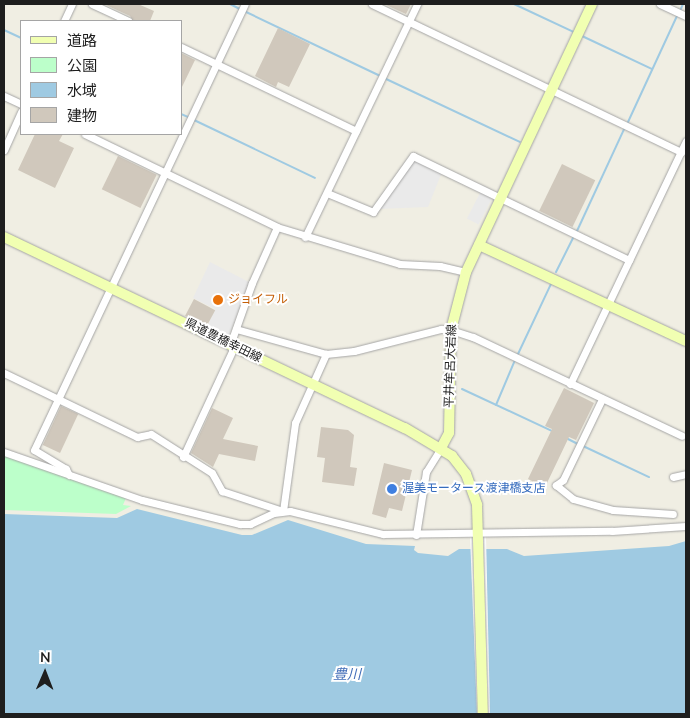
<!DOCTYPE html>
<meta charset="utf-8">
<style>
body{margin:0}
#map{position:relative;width:690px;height:718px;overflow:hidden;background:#f0eee3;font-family:"Nunito Sans","Noto Sans JP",sans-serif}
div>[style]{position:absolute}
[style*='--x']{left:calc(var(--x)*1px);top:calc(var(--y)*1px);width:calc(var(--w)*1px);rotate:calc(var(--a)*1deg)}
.park>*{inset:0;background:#bcffca}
.parking>*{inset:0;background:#eaeaea;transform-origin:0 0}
.water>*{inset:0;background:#9fcae2}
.pier>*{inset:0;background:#fff}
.stream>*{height:2px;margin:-1px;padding:0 1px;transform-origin:1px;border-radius:1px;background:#9fcae2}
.building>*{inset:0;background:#d0c8bc;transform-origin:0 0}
.roads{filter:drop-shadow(0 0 1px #a5a5a5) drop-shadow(0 0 1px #a5a5a5)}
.street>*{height:7px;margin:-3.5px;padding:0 3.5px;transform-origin:3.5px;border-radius:3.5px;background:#fff}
.secondary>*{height:10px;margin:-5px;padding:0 5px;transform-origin:5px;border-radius:5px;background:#f1ffb2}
.dots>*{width:14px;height:14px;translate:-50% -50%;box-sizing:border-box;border:2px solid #fff;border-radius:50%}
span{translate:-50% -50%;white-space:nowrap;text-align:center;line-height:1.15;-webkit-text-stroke:4px #fff;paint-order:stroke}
.food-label{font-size:12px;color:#c56008}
.left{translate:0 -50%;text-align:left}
.street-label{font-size:12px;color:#1e1e1e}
.shop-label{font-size:12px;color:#366cbe}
.water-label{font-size:14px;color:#416db8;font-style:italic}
.frame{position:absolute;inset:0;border:5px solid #1e1e1e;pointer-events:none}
.legend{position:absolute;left:20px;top:20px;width:162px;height:115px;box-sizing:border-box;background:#fff;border:1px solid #a5a5a5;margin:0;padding:6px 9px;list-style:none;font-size:15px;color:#1e1e1e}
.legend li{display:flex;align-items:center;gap:10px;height:25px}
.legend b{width:25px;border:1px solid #a5a5a5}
.north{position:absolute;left:20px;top:648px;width:50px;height:50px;-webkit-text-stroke:4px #fff;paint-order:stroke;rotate:1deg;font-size:14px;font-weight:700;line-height:20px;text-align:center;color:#1e1e1e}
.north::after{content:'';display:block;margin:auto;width:18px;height:22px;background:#1e1e1e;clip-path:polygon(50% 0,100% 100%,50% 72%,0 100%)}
</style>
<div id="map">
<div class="park">
<div style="clip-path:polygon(4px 455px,126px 498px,123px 505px,131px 506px,116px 514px,4px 510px)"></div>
</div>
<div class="parking">
<div style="clip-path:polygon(415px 160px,442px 172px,428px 207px,378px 209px)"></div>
<div style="left:481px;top:191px;width:13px;height:31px;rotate:27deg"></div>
<div style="clip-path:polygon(210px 262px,249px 282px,228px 339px,206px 329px,215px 309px,193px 298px)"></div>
</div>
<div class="water">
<div style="clip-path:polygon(137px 509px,242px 535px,252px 535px,288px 520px,366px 544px,415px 546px,414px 550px,418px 553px,448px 556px,459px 549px,507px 549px,524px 556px,669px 546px,686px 541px,686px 714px,4px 714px,4px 514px,117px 518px)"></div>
</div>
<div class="pier">
<div style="clip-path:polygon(470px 536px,486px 536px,490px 714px,477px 714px)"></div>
</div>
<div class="stream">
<div style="--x:230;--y:4;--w:11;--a:27"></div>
<div style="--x:514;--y:4;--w:68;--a:25.1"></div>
<div style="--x:244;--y:11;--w:151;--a:25.5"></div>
<div style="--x:680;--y:11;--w:8;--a:-67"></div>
<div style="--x:4;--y:30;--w:19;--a:25"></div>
<div style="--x:582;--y:36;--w:77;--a:25.2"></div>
<div style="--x:384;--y:78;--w:150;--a:25.2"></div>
<div style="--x:181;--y:114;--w:8;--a:23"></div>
<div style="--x:194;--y:120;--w:134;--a:25.6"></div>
<div style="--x:628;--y:122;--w:117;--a:-65.2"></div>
<div style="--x:577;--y:231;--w:115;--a:-65.2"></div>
<div style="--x:556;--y:272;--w:40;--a:-63.4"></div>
<div style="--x:518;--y:354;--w:77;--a:-64.8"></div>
<div style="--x:462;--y:389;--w:99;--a:25"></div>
<div style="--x:496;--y:405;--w:49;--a:-67.1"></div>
<div style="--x:568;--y:439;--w:11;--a:27"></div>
<div style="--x:583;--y:446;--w:73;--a:25.2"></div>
</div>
<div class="building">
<div style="clip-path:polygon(104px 4px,138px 4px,154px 11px,150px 21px,133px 21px,130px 16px)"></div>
<div style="clip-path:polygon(384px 4px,411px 4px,406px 14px)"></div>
<div style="clip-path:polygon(278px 28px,310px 44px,289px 87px,278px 82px,276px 87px,255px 76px)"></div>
<div style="clip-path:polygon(181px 53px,195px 60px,181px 89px)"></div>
<div style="clip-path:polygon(35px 134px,63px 134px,59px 141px,74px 148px,55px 188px,18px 170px)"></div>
<div style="left:118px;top:156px;width:43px;height:37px;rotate:26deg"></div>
<div style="left:562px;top:164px;width:37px;height:52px;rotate:26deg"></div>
<div style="left:194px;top:299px;width:24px;height:19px;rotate:28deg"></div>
<div style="clip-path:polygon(564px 388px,594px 403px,576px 440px,569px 437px,547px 483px,542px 481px,540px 485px,528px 479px,552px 429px,545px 426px)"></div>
<div style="left:61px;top:406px;width:19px;height:43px;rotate:25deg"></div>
<div style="clip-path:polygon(212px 408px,233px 418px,223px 439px,258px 446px,255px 461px,219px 454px,213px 467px,191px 453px)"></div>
<div style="clip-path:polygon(321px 427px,348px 430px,354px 435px,350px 467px,357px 468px,354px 486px,322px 482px,325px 458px,317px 457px)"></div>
<div style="clip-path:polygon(384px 463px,412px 470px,402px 511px,389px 508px,386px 518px,372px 514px)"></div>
</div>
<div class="roads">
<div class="street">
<div style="--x:92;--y:4;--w:40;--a:25"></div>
<div style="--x:372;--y:4;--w:343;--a:25.6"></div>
<div style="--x:660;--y:4;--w:29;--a:25"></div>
<div style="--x:64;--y:21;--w:19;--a:-65"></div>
<div style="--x:181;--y:47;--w:194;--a:25.6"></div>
<div style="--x:4;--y:96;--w:19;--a:25"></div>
<div style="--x:85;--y:134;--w:213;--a:25.8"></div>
<div style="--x:277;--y:227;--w:128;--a:16.7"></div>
<div style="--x:400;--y:264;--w:40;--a:2.9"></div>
<div style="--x:440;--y:266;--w:27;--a:13"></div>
<div style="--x:4;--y:150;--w:42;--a:-65.9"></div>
<div style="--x:327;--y:193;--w:50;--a:22.4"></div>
<div style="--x:373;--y:212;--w:69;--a:-54.5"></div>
<div style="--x:413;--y:156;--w:240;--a:25.7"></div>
<div style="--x:305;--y:237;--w:259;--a:-64.3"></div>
<div style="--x:236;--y:329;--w:93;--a:15.5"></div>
<div style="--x:326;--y:354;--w:28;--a:-6"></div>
<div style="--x:354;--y:351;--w:90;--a:-14.2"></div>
<div style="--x:441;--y:329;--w:10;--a:6"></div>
<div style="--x:451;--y:330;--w:23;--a:18"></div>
<div style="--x:473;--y:337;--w:231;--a:25.3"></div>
<div style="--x:230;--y:345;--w:66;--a:-70.5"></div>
<div style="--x:252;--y:283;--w:61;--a:-65.9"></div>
<div style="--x:4;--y:373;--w:148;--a:25.7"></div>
<div style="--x:137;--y:437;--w:14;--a:-12"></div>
<div style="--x:151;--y:434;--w:72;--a:32.6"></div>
<div style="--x:212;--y:473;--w:21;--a:61"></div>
<div style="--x:222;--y:491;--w:64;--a:18.2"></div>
<div style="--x:283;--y:511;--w:89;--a:-82.2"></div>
<div style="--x:295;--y:423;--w:76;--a:-65.8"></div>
<div style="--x:570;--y:384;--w:269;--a:-64.5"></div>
<div style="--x:602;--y:399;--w:90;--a:115.7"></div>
<div style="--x:563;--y:480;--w:9;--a:144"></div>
<div style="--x:556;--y:485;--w:22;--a:39"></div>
<div style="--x:573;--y:499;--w:41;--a:15.4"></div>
<div style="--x:613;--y:510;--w:60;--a:3.8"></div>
<div style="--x:4;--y:452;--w:146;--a:19.2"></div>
<div style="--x:142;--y:500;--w:101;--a:13.8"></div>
<div style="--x:240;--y:524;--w:10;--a:0"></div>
<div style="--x:250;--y:524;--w:26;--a:-25"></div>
<div style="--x:274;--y:513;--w:16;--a:-7"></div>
<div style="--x:290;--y:511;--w:96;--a:13.9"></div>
<div style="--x:383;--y:534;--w:229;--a:-0.8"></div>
<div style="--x:612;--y:531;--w:74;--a:-3.9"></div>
<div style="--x:183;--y:457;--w:121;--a:-65.1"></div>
<div style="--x:69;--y:475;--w:7;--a:-117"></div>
<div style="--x:66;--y:469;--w:37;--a:-149"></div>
<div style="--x:34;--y:450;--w:493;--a:-64.7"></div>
<div style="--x:673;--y:477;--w:13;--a:-13"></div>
<div style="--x:416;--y:535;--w:64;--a:-81"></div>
<div style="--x:426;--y:472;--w:28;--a:-58"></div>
</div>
<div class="secondary">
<div style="--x:4;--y:237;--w:444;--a:25.5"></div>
<div style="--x:405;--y:428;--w:55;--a:30.8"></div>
<div style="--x:452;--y:456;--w:23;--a:52"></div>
<div style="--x:466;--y:474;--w:33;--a:70"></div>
<div style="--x:477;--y:505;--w:209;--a:88.4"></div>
<div style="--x:479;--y:245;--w:228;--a:24.9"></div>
<div style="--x:441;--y:448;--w:17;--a:-62"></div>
<div style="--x:449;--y:433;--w:103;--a:-88.9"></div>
<div style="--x:451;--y:330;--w:60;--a:-75.5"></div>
<div style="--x:466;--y:272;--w:296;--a:-64.8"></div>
</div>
</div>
<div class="dots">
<div style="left:218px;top:300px;background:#e8710a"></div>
<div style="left:392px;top:489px;background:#3f7fe0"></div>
</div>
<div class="food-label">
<span class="left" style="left:228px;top:300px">ジョイフル</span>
</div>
<div class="street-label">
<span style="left:223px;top:341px;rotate:26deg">県道豊橋幸田線</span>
<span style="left:451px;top:366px;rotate:-88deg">平井牟呂大岩線</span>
</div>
<div class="shop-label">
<span class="left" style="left:402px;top:489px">渥美モータース渡津橋支店</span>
</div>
<div class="water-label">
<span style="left:347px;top:675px">豊川</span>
</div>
<div class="frame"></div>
<ul class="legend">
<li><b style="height:6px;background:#f1ffb2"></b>道路</li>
<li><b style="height:14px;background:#bcffca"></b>公園</li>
<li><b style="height:14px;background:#9fcae2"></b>水域</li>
<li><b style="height:14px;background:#d0c8bc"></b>建物</li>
</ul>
<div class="north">N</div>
</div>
